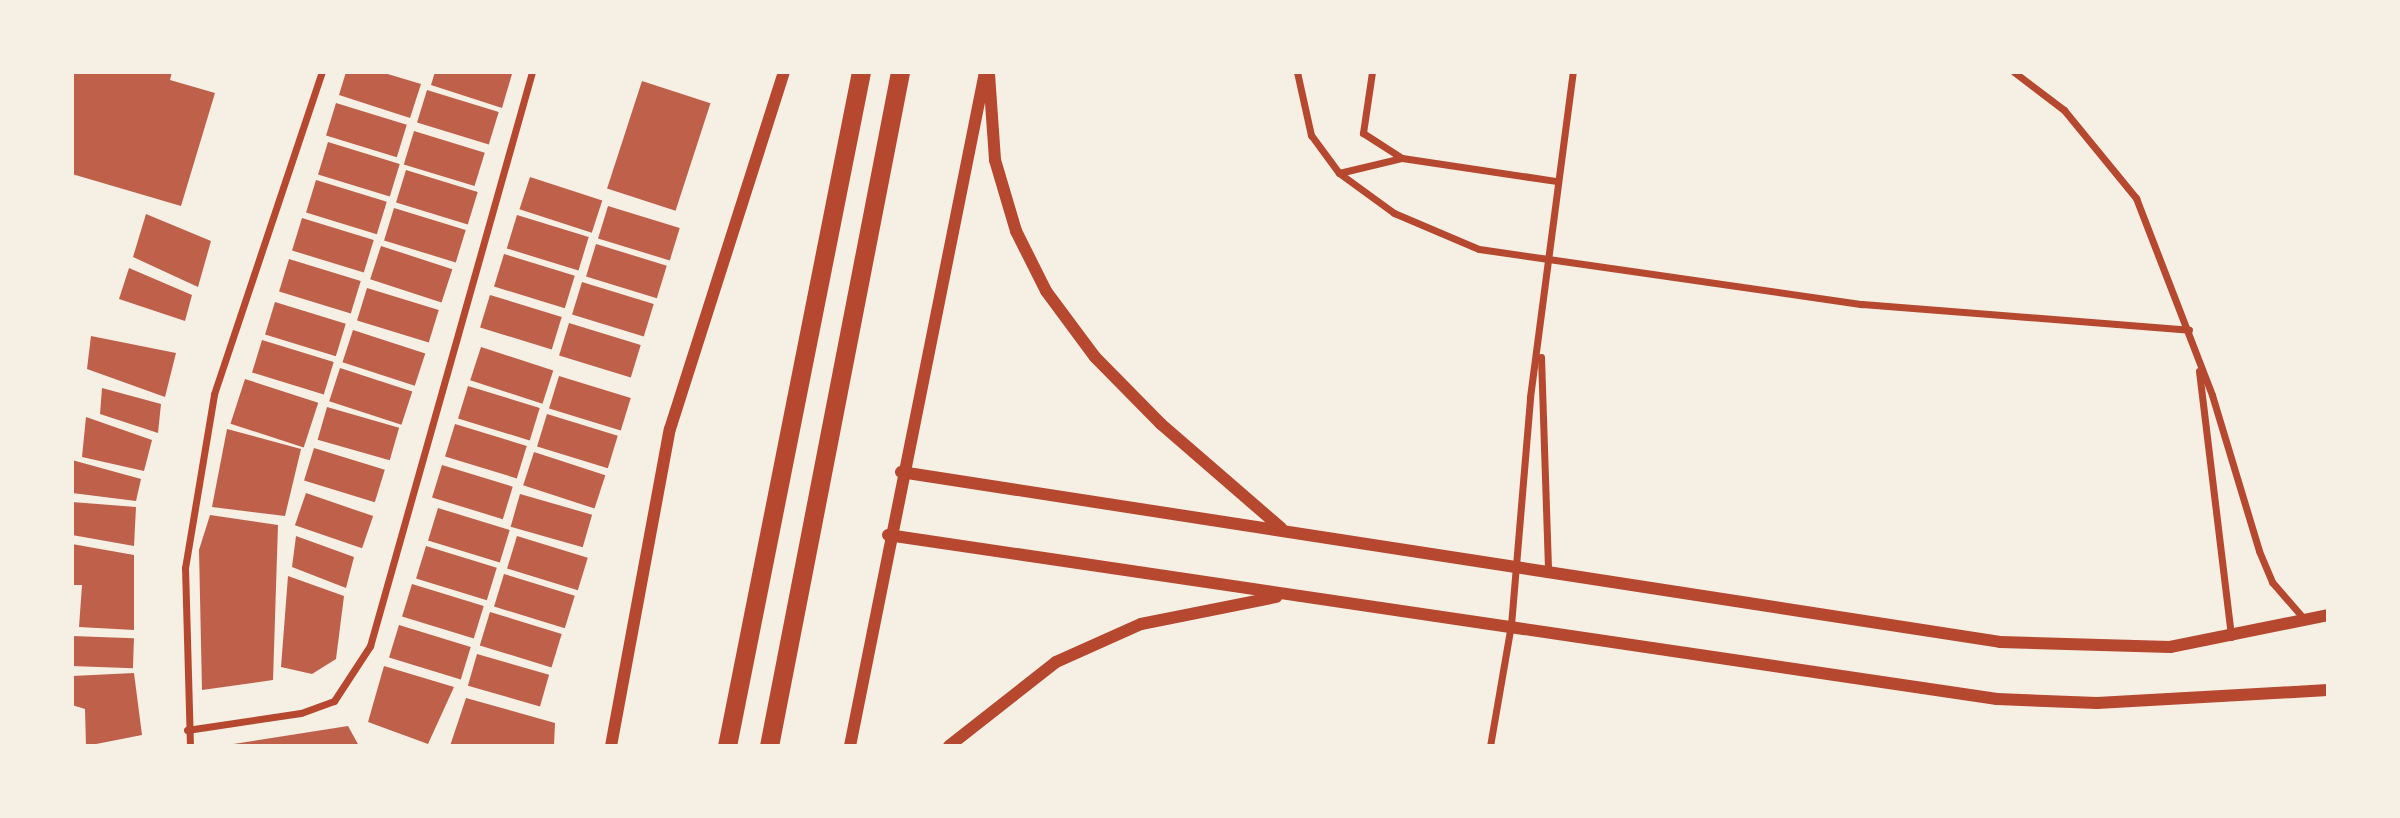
<!DOCTYPE html>
<style>
body{margin:0}
#map{position:relative;width:2400px;height:818px;overflow:hidden;background:#f6efe4;font-family:"Roboto Serif",serif}
div>[style]{position:absolute}
[style*='--x']{left:calc(var(--x)*1px);top:calc(var(--y)*1px);width:calc(var(--w)*1px);rotate:calc(var(--a)*1deg)}
.building>*{inset:0;background:#bf614a;transform-origin:0 0}
.minor>*{height:7px;margin:-3.5px;padding:0 3.5px;transform-origin:3.5px;border-radius:3.5px;background:#b5482f}
.tertiary>*{height:12px;margin:-6px;padding:0 6px;transform-origin:6px;border-radius:6px;background:#b5482f}
.trunk>*{height:19px;margin:-9.5px;padding:0 9.5px;transform-origin:9.5px;border-radius:9.5px;background:#b5482f}
span{translate:-50% -50%;white-space:nowrap;text-align:center;line-height:1.15;-webkit-text-stroke:6px #f6efe4;paint-order:stroke}
.frame{position:absolute;inset:0;border:74px solid #f6efe4;pointer-events:none}
</style>
<div id="map">
<div class="building">
<div style="clip-path:polygon(72px 72px,172px 72px,170px 80px,215px 93px,181px 206px,72px 174px)"></div>
<div style="clip-path:polygon(346px 72px,381px 72px,421px 84px,410px 118px,339px 95px)"></div>
<div style="clip-path:polygon(435px 72px,504px 72px,512px 74px,502px 108px,431px 85px)"></div>
<div style="left:642px;top:81px;width:72px;height:113px;rotate:18deg"></div>
<div style="left:427px;top:90px;width:75px;height:34px;rotate:17deg"></div>
<div style="left:336px;top:103px;width:74px;height:34px;rotate:17deg"></div>
<div style="left:414px;top:131px;width:74px;height:35px;rotate:17deg"></div>
<div style="left:328px;top:142px;width:75px;height:34px;rotate:17deg"></div>
<div style="left:406px;top:170px;width:75px;height:34px;rotate:17deg"></div>
<div style="left:530px;top:177px;width:76px;height:34px;rotate:18deg"></div>
<div style="left:316px;top:180px;width:74px;height:34px;rotate:17deg"></div>
<div style="left:608px;top:206px;width:75px;height:34px;rotate:17deg"></div>
<div style="left:394px;top:208px;width:75px;height:34px;rotate:17deg"></div>
<div style="clip-path:polygon(146px 214px,211px 241px,198px 287px,133px 257px)"></div>
<div style="left:517px;top:215px;width:75px;height:35px;rotate:17deg"></div>
<div style="left:302px;top:218px;width:75px;height:34px;rotate:17deg"></div>
<div style="left:596px;top:244px;width:74px;height:34px;rotate:17deg"></div>
<div style="left:381px;top:246px;width:75px;height:35px;rotate:18deg"></div>
<div style="left:504px;top:254px;width:74px;height:34px;rotate:17deg"></div>
<div style="left:289px;top:259px;width:75px;height:34px;rotate:17deg"></div>
<div style="clip-path:polygon(129px 268px,192px 295px,185px 321px,119px 299px)"></div>
<div style="left:582px;top:282px;width:75px;height:34px;rotate:17deg"></div>
<div style="left:367px;top:288px;width:75px;height:34px;rotate:17deg"></div>
<div style="left:490px;top:295px;width:75px;height:34px;rotate:17deg"></div>
<div style="left:275px;top:302px;width:74px;height:34px;rotate:17deg"></div>
<div style="left:569px;top:323px;width:75px;height:34px;rotate:17deg"></div>
<div style="left:353px;top:330px;width:76px;height:34px;rotate:18deg"></div>
<div style="clip-path:polygon(91px 336px,176px 353px,165px 397px,87px 369px)"></div>
<div style="left:262px;top:340px;width:75px;height:34px;rotate:17deg"></div>
<div style="left:481px;top:347px;width:76px;height:35px;rotate:18deg"></div>
<div style="left:340px;top:368px;width:76px;height:35px;rotate:18deg"></div>
<div style="left:559px;top:376px;width:75px;height:34px;rotate:17deg"></div>
<div style="left:245px;top:379px;width:77px;height:47px;rotate:18deg"></div>
<div style="left:468px;top:386px;width:75px;height:34px;rotate:17deg"></div>
<div style="clip-path:polygon(102px 388px,161px 404px,158px 433px,100px 414px)"></div>
<div style="left:327px;top:407px;width:75px;height:34px;rotate:16deg"></div>
<div style="left:547px;top:414px;width:74px;height:34px;rotate:17deg"></div>
<div style="clip-path:polygon(86px 417px,152px 440px,144px 471px,82px 457px)"></div>
<div style="left:455px;top:424px;width:75px;height:34px;rotate:17deg"></div>
<div style="clip-path:polygon(227px 429px,301px 449px,285px 516px,212px 507px)"></div>
<div style="left:314px;top:448px;width:74px;height:34px;rotate:17deg"></div>
<div style="left:534px;top:452px;width:75px;height:35px;rotate:18deg"></div>
<div style="clip-path:polygon(72px 460px,141px 479px,136px 501px,72px 493px)"></div>
<div style="left:442px;top:465px;width:74px;height:34px;rotate:17deg"></div>
<div style="left:306px;top:493px;width:71px;height:34px;rotate:19deg"></div>
<div style="left:520px;top:494px;width:75px;height:34px;rotate:16deg"></div>
<div style="clip-path:polygon(72px 502px,136px 507px,134px 546px,72px 535px)"></div>
<div style="left:438px;top:508px;width:75px;height:34px;rotate:17deg"></div>
<div style="clip-path:polygon(210px 515px,278px 525px,273px 680px,202px 690px,199px 550px)"></div>
<div style="clip-path:polygon(296px 536px,354px 557px,346px 588px,292px 567px)"></div>
<div style="left:517px;top:536px;width:74px;height:34px;rotate:17deg"></div>
<div style="clip-path:polygon(72px 544px,134px 555px,134px 630px,79px 627px,82px 585px,72px 585px)"></div>
<div style="left:426px;top:546px;width:74px;height:34px;rotate:17deg"></div>
<div style="left:504px;top:574px;width:74px;height:34px;rotate:17deg"></div>
<div style="clip-path:polygon(288px 576px,344px 596px,336px 659px,312px 674px,281px 667px)"></div>
<div style="left:412px;top:584px;width:75px;height:34px;rotate:17deg"></div>
<div style="left:490px;top:612px;width:75px;height:35px;rotate:17deg"></div>
<div style="left:399px;top:625px;width:75px;height:34px;rotate:17deg"></div>
<div style="left:72px;top:636px;width:62px;height:30px;rotate:2deg"></div>
<div style="left:477px;top:654px;width:75px;height:33px;rotate:16deg"></div>
<div style="clip-path:polygon(384px 666px,454px 687px,428px 744px,368px 722px)"></div>
<div style="clip-path:polygon(134px 673px,142px 735px,86px 746px,85px 709px,72px 705px,72px 676px)"></div>
<div style="clip-path:polygon(466px 698px,555px 723px,554px 746px,450px 746px)"></div>
<div style="clip-path:polygon(348px 726px,359px 746px,227px 746px,227px 745px)"></div>
</div>
<div class="minor">
<div style="--x:1297;--y:72;--w:65;--a:77.5"></div>
<div style="--x:1311;--y:135;--w:47;--a:53.6"></div>
<div style="--x:1339;--y:173;--w:68;--a:36"></div>
<div style="--x:1394;--y:213;--w:92;--a:23"></div>
<div style="--x:1479;--y:249;--w:387;--a:8.2"></div>
<div style="--x:1862;--y:304;--w:328;--a:4.5"></div>
<div style="--x:1372;--y:72;--w:62;--a:98.4"></div>
<div style="--x:1363;--y:133;--w:46;--a:32.7"></div>
<div style="--x:1402;--y:158;--w:155;--a:8.5"></div>
<div style="--x:2014;--y:72;--w:63;--a:37.2"></div>
<div style="--x:2064;--y:110;--w:114;--a:50.7"></div>
<div style="--x:2136;--y:198;--w:211;--a:68.9"></div>
<div style="--x:2212;--y:395;--w:163;--a:73.2"></div>
<div style="--x:2259;--y:551;--w:34;--a:67"></div>
<div style="--x:2272;--y:582;--w:50;--a:49"></div>
<div style="--x:1339;--y:173;--w:65;--a:-13.4"></div>
<div style="--x:1541;--y:357;--w:211;--a:88.1"></div>
<div style="--x:2199;--y:371;--w:268;--a:83.1"></div>
<div style="--x:187;--y:730;--w:115;--a:-8.5"></div>
<div style="--x:301;--y:713;--w:35;--a:-20"></div>
<div style="--x:334;--y:701;--w:66;--a:-56.8"></div>
<div style="--x:370;--y:646;--w:596;--a:-74.24"></div>
<div style="--x:190;--y:746;--w:178;--a:-91.6"></div>
<div style="--x:185;--y:568;--w:176;--a:-80.5"></div>
<div style="--x:214;--y:394;--w:340;--a:-71.5"></div>
<div style="--x:1490;--y:746;--w:123;--a:-80.2"></div>
<div style="--x:1511;--y:625;--w:229;--a:-85.2"></div>
<div style="--x:1530;--y:397;--w:328;--a:-82.5"></div>
</div>
<div class="tertiary">
<div style="--x:989;--y:74;--w:86;--a:86"></div>
<div style="--x:995;--y:160;--w:74;--a:73.5"></div>
<div style="--x:1016;--y:231;--w:67;--a:63.4"></div>
<div style="--x:1046;--y:291;--w:82;--a:53.4"></div>
<div style="--x:1095;--y:357;--w:94;--a:45.4"></div>
<div style="--x:1161;--y:424;--w:159;--a:40.9"></div>
<div style="--x:901;--y:472;--w:1112;--a:8.79"></div>
<div style="--x:2000;--y:642;--w:170;--a:1.7"></div>
<div style="--x:2170;--y:647;--w:161;--a:-11.4"></div>
<div style="--x:888;--y:535;--w:1121;--a:8.41"></div>
<div style="--x:1997;--y:699;--w:100;--a:2.3"></div>
<div style="--x:2097;--y:703;--w:231;--a:-3.2"></div>
<div style="--x:611;--y:746;--w:322;--a:-79.5"></div>
<div style="--x:670;--y:429;--w:375;--a:-72.3"></div>
<div style="--x:850;--y:746;--w:687;--a:-78.67"></div>
<div style="--x:949;--y:746;--w:136;--a:-38.1"></div>
<div style="--x:1056;--y:662;--w:93;--a:-24.1"></div>
<div style="--x:1141;--y:624;--w:138;--a:-11.3"></div>
</div>
<div class="trunk">
<div style="--x:727;--y:746;--w:687;--a:-78.76"></div>
<div style="--x:769;--y:746;--w:687;--a:-79"></div>
</div>
<div class="frame"></div>
</div>
